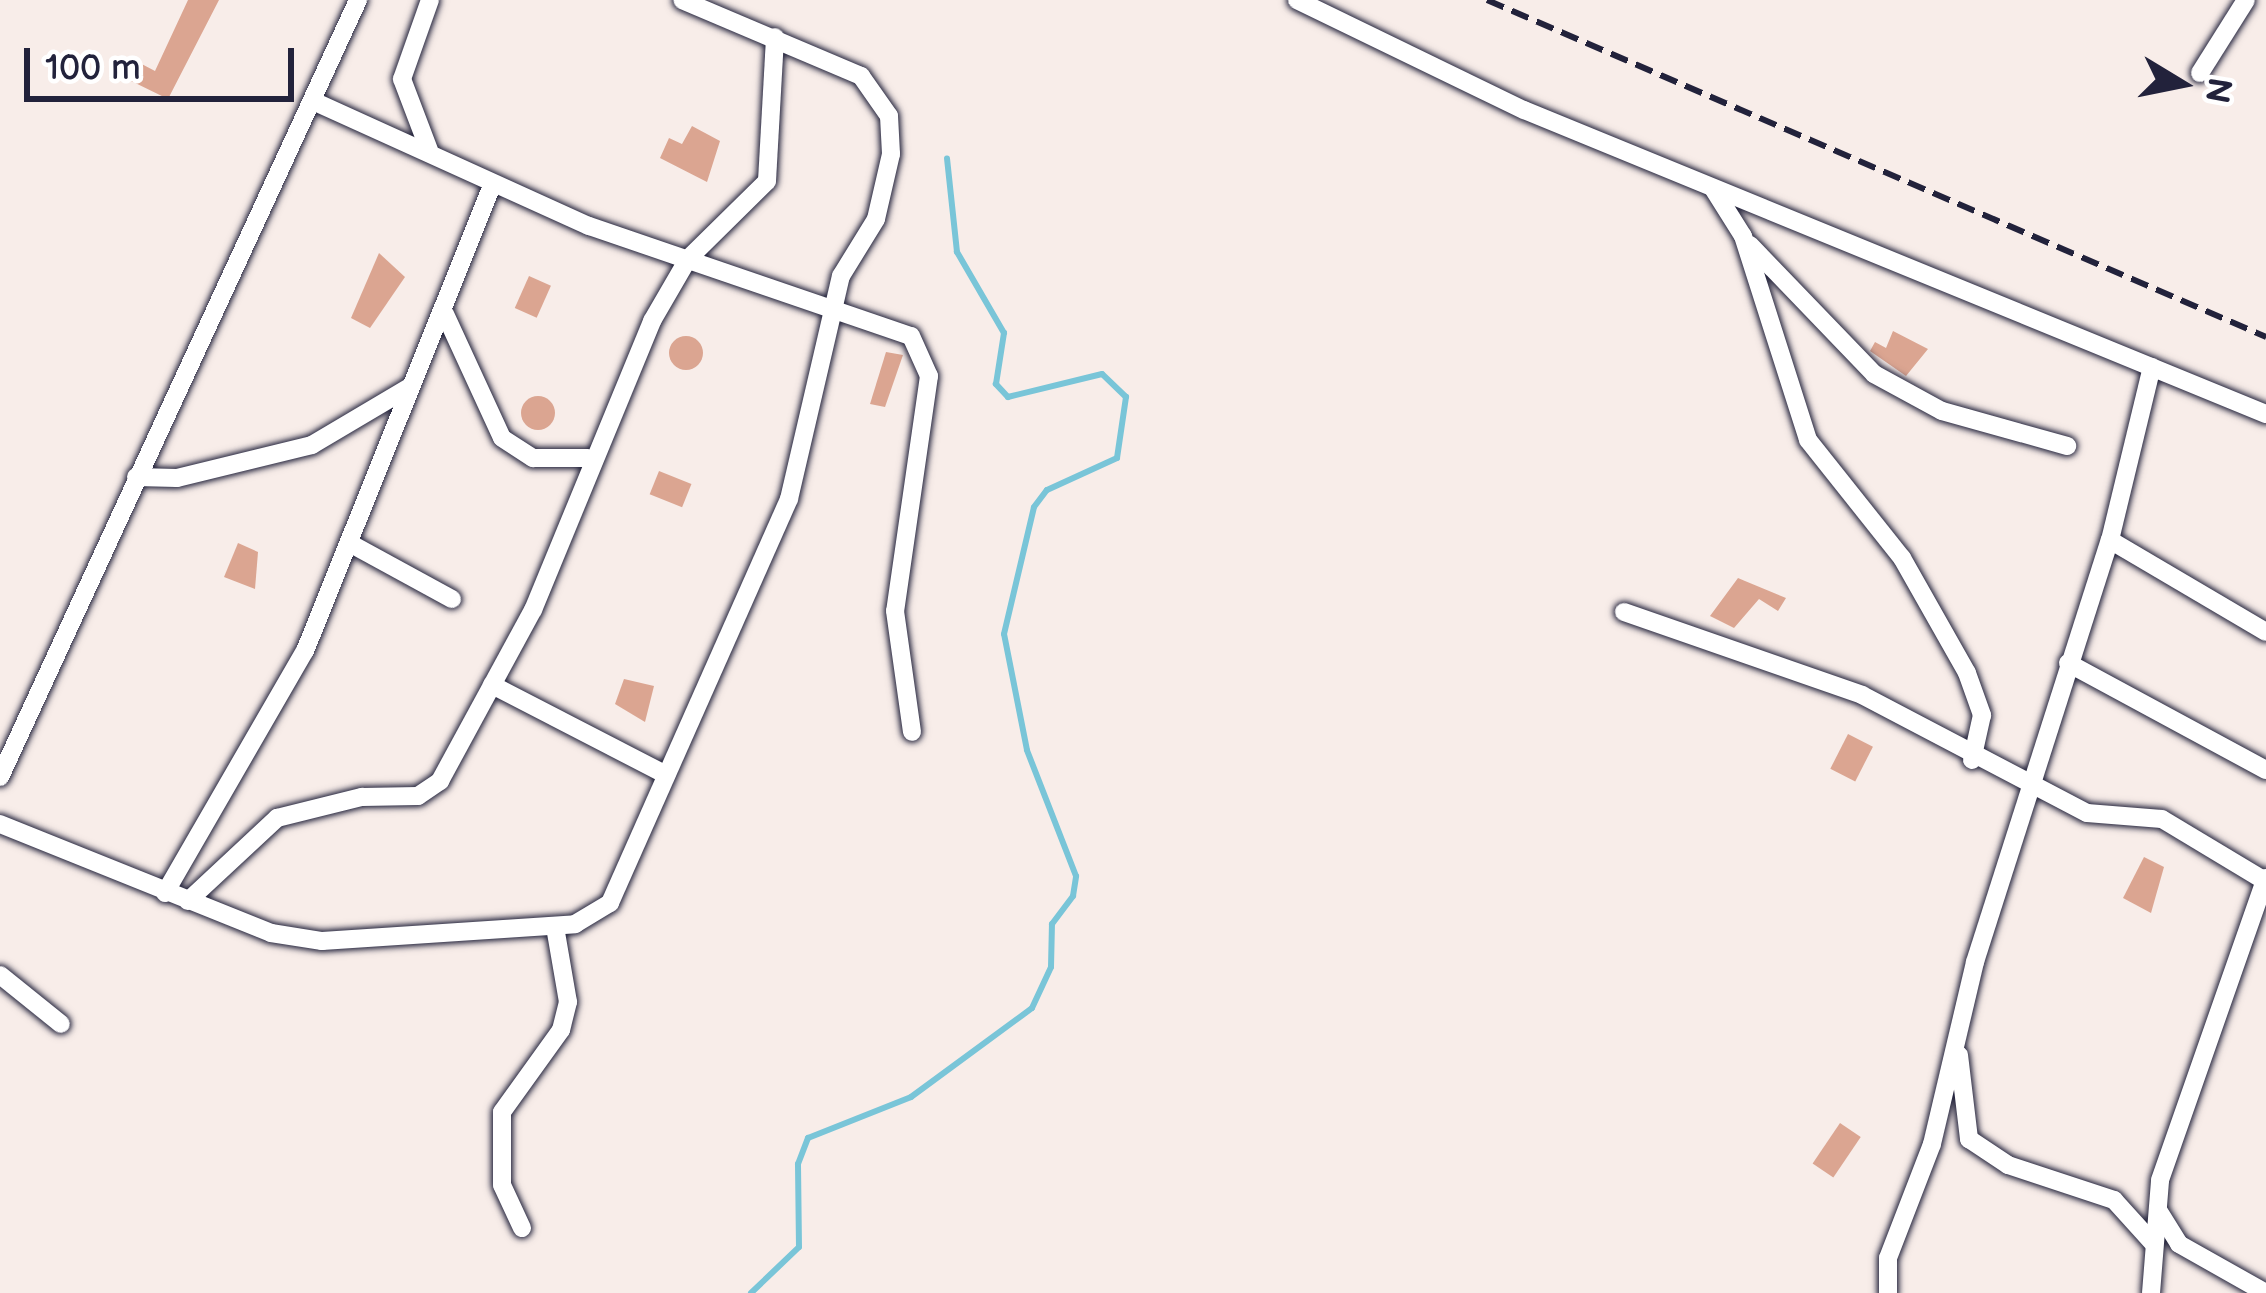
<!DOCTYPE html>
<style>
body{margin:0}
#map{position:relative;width:2266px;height:1293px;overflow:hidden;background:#f8ede9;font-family:"Balsamiq Sans",sans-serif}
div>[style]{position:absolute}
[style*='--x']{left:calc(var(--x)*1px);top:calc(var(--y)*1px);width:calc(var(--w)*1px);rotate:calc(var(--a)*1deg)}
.stream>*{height:6px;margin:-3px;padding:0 3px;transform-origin:3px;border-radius:3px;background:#79c5d8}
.building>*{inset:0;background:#dba591;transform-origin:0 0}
.round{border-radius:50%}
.roads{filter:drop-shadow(0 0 3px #22223b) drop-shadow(0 0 3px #22223b)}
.minor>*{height:18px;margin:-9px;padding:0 9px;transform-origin:9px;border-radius:9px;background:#fff}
.rail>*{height:6px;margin-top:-3px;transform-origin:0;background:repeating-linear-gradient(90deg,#22223b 0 18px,transparent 0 27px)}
span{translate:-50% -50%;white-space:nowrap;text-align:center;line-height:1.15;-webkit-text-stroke:10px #fff;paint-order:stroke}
.north{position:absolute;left:2122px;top:24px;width:120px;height:120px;-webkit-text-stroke:9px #fff;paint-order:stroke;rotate:100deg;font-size:33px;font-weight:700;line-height:48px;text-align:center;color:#22223b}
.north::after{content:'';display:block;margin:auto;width:42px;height:54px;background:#22223b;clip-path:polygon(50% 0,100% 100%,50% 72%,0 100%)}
.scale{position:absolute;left:24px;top:48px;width:270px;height:54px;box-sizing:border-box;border:6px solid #22223b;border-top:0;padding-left:15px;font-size:36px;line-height:42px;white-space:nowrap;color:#22223b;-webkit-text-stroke:9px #fff;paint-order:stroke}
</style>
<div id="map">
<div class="stream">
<div style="--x:751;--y:1293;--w:66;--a:-43.8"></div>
<div style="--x:799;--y:1247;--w:83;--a:-90.7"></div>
<div style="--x:798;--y:1164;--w:28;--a:-69"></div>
<div style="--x:808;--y:1138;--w:111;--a:-21.7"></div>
<div style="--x:911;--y:1097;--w:150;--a:-36.3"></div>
<div style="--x:1032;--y:1008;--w:45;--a:-65.1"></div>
<div style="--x:1051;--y:967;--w:43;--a:-88.7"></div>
<div style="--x:1052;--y:924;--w:35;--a:-53"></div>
<div style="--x:1073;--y:896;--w:20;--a:-81"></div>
<div style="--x:1076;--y:876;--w:135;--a:-111.3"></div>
<div style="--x:1027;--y:750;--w:118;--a:-101.2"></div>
<div style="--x:1004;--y:634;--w:130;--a:-76.7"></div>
<div style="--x:1034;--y:507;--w:21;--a:-53"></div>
<div style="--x:1047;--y:490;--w:77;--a:-24.6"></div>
<div style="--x:1117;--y:458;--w:62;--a:-81.6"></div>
<div style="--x:1126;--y:397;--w:33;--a:-136"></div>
<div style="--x:1102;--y:374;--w:97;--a:166.3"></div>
<div style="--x:1008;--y:397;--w:18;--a:-133"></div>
<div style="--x:996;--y:384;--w:52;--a:-81.1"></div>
<div style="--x:1004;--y:333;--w:94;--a:-120.1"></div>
<div style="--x:957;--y:252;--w:94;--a:-96.1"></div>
</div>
<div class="building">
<div style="clip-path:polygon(188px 0,219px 0,168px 99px,125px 78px,134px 60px,155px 71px)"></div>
<div style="clip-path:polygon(692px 126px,720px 141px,707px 182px,660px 158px,669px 138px,682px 144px)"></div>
<div style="clip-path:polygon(379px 253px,405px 277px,370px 328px,351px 318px)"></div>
<div style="left:529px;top:276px;width:24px;height:35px;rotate:24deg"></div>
<div style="clip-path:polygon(1893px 331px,1928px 349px,1906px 376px,1870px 351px,1875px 342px,1886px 348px)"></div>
<div class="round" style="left:669px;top:336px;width:34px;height:34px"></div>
<div style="clip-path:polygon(886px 352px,903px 355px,885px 407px,870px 404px)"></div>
<div class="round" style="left:521px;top:396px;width:34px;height:34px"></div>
<div style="left:659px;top:471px;width:35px;height:25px;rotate:22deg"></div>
<div style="clip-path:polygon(238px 543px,258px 552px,255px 589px,224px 577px)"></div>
<div style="clip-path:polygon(1738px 578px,1745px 581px,1786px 598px,1778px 611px,1759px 599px,1734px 628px,1710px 616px)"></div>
<div style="clip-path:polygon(624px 679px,654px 686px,645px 722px,615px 704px)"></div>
<div style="left:1848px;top:734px;width:28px;height:39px;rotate:27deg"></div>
<div style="clip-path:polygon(2144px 857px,2164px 867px,2151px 913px,2123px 898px)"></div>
<div style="left:1840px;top:1123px;width:25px;height:49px;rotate:34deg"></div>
</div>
<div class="roads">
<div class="minor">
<div style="--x:1297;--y:0;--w:252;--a:25.9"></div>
<div style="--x:1524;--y:110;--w:802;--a:22.28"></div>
<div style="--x:2200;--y:73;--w:86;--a:-57.8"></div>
<div style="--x:313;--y:101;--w:303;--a:24.4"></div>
<div style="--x:589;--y:226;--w:340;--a:18.9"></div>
<div style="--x:911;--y:336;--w:44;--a:65.8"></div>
<div style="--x:929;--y:376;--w:237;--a:98.2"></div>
<div style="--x:895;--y:611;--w:122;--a:82"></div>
<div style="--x:429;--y:150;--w:76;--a:-110.8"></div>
<div style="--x:402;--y:79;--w:84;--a:-70.5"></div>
<div style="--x:1714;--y:190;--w:54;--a:57.8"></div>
<div style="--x:1743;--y:236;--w:214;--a:72.3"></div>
<div style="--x:1808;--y:440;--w:151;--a:51.5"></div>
<div style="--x:1902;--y:558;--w:132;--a:60.5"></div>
<div style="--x:1967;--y:673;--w:45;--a:70.3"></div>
<div style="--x:1982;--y:715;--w:46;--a:102.5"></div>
<div style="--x:1750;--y:245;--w:179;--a:46.1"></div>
<div style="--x:1874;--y:374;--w:77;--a:28.6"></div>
<div style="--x:1942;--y:411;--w:130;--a:15.6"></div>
<div style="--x:445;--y:314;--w:136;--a:65.3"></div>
<div style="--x:502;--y:438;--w:37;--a:33"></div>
<div style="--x:533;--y:458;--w:55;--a:0"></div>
<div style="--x:136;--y:477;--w:41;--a:1.4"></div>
<div style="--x:177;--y:478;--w:139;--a:-13.7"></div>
<div style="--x:312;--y:445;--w:112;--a:-30.7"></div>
<div style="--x:2110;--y:540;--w:181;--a:30.5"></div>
<div style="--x:351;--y:544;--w:115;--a:28.6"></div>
<div style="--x:1624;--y:612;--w:252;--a:19.2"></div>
<div style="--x:1862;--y:695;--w:254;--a:27.7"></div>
<div style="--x:2087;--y:813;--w:75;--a:4.6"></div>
<div style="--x:2162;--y:819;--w:120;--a:31"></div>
<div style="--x:2068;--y:663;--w:225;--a:28.4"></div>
<div style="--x:492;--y:685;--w:196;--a:27.3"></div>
<div style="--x:0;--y:777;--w:856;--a:-65.26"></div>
<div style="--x:0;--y:824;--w:292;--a:21.9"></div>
<div style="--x:271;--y:933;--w:52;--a:8.9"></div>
<div style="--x:322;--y:941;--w:254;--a:-3.8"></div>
<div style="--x:575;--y:924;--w:41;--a:-31"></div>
<div style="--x:610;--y:903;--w:442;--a:-66.1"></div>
<div style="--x:789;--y:499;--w:229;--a:-76.9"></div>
<div style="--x:841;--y:276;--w:67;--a:-58.4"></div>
<div style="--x:876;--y:219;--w:67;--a:-77"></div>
<div style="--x:891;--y:154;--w:38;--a:-93"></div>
<div style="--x:889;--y:116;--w:49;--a:-125"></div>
<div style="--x:861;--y:76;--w:194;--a:-157"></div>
<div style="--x:165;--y:893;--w:280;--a:-60"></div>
<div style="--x:305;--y:651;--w:504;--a:-68.11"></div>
<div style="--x:188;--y:901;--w:122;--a:-43"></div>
<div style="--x:277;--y:818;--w:88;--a:-13.9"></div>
<div style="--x:362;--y:797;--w:56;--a:-1"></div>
<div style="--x:418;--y:796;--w:27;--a:-34"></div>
<div style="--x:440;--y:781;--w:195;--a:-61.5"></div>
<div style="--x:533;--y:610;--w:313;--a:-67.6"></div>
<div style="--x:652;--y:321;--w:72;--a:-59.9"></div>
<div style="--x:688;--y:259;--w:111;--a:-44.6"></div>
<div style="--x:767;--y:181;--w:144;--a:-86.8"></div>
<div style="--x:0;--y:975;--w:78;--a:38.8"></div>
<div style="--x:1959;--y:1055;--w:85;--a:83.2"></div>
<div style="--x:1969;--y:1139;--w:47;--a:33.7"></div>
<div style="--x:2008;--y:1165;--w:112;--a:18.3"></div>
<div style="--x:2114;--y:1200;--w:57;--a:47.9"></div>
<div style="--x:2158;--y:1210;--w:40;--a:58"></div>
<div style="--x:2179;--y:1244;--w:100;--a:29.4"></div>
<div style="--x:522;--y:1228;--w:47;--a:-114.9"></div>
<div style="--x:502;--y:1185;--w:73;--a:-90"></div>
<div style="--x:502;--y:1112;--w:101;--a:-54.3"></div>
<div style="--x:561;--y:1030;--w:29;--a:-76"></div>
<div style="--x:568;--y:1002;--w:76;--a:-99.8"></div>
<div style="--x:1888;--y:1293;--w:35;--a:-90"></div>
<div style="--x:1888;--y:1258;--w:122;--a:-68.9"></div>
<div style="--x:1932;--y:1144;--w:187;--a:-76.7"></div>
<div style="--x:1975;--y:962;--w:443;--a:-72.3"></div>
<div style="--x:2110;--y:540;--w:178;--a:-76.4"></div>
<div style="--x:2151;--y:1293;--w:113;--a:-85.4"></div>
<div style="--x:2160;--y:1180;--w:320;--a:-70.7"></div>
</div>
</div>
<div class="rail">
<div style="--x:1487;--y:0;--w:849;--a:23.39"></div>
</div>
<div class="north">N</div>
<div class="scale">100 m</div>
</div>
